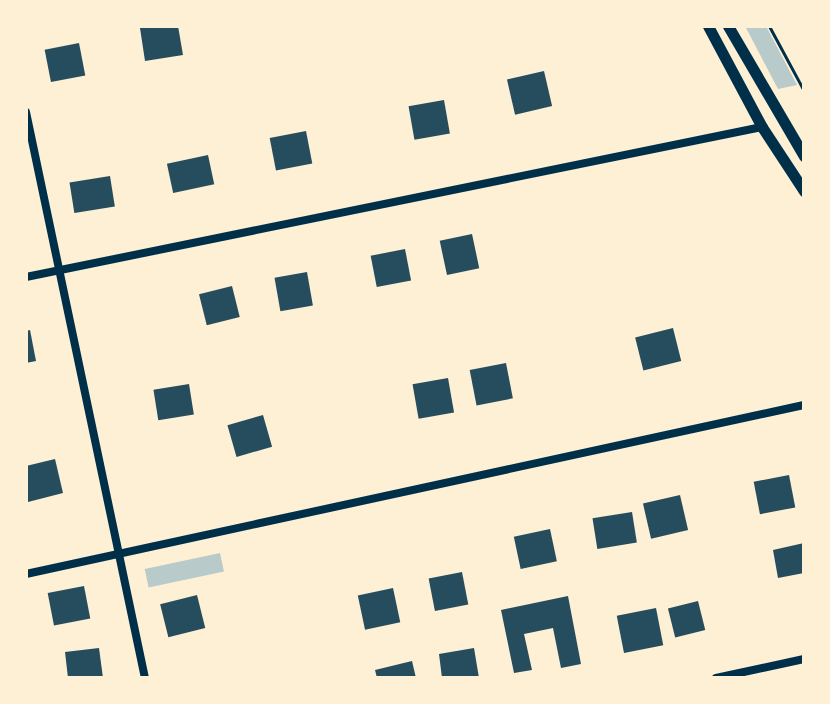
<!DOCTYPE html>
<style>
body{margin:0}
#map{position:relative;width:830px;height:704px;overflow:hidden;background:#fdf0d5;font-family:Overpass,sans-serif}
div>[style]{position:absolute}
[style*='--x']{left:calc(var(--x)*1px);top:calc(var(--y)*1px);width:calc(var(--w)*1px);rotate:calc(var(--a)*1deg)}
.green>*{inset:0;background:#b9caca;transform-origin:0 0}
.building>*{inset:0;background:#264d5e;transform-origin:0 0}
.path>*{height:3px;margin:-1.5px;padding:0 1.5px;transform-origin:1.5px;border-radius:1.5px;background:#003049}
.minor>*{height:8px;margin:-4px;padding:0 4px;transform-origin:4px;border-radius:4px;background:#003049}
.tertiary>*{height:11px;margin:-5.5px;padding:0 5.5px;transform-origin:5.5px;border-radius:5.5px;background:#003049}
span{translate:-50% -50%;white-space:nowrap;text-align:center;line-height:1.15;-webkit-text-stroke:6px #fdf0d5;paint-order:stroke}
.frame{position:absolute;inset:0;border:28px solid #fdf0d5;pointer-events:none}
</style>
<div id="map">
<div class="green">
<div style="clip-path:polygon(745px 26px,766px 26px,797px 85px,778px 89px)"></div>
<div style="left:220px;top:553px;width:19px;height:77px;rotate:78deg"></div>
</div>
<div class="building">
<div style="clip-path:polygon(155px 26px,178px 26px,183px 55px,145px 61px,140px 28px)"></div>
<div style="left:79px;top:43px;width:33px;height:35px;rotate:79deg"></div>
<div style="left:544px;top:71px;width:36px;height:38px;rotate:77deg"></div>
<div style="left:444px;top:100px;width:34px;height:36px;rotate:80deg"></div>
<div style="left:306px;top:131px;width:33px;height:37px;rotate:79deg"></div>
<div style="left:208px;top:155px;width:30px;height:42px;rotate:78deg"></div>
<div style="left:110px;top:176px;width:31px;height:41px;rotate:81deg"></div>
<div style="left:472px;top:234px;width:35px;height:33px;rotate:78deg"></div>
<div style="left:405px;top:249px;width:32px;height:35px;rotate:79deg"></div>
<div style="left:307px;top:272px;width:34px;height:33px;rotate:80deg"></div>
<div style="left:232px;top:286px;width:32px;height:34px;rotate:76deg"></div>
<div style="left:673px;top:328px;width:34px;height:39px;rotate:76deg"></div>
<div style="clip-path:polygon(30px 330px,36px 361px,26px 363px,26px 331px)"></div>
<div style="left:506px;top:363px;width:36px;height:37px;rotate:79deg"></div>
<div style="left:448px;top:378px;width:35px;height:36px;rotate:80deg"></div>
<div style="left:189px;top:384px;width:31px;height:36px;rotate:81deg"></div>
<div style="left:263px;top:415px;width:33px;height:37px;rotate:74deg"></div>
<div style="clip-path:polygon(55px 459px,63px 493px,28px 502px,26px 466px)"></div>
<div style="left:789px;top:475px;width:33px;height:36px;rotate:79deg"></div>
<div style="left:680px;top:495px;width:36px;height:38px;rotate:77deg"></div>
<div style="left:632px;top:512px;width:31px;height:40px;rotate:81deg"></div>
<div style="left:550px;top:529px;width:33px;height:37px;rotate:78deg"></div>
<div style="clip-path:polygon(804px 543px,804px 573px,778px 578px,773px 550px)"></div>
<div style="left:462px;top:572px;width:33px;height:34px;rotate:79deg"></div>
<div style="left:84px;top:586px;width:33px;height:37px;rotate:79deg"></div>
<div style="left:393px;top:588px;width:35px;height:36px;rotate:78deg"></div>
<div style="left:197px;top:595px;width:34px;height:38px;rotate:76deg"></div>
<div style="clip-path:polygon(568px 596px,581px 664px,561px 668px,553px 628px,524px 634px,532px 670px,514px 673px,501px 610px)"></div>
<div style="left:698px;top:601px;width:30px;height:31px;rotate:76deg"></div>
<div style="left:656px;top:608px;width:38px;height:40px;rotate:79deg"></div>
<div style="clip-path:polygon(99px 648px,103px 678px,68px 678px,65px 652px)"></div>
<div style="clip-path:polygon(474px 648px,479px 678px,442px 678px,439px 654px)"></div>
<div style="clip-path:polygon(412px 661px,416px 678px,377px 678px,375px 670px)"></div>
</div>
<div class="path">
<div style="--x:769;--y:26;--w:74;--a:61.7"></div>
</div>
<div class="minor">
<div style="--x:26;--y:112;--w:578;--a:78.13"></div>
<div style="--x:26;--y:277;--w:751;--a:-11.52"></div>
<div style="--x:26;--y:574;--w:796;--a:-12.26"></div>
<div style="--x:716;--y:678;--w:90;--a:-12.2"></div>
</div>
<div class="tertiary">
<div style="--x:708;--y:26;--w:115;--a:61.9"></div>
<div style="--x:762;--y:127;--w:77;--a:56.7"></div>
<div style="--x:728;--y:26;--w:151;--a:59.7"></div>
</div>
<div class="frame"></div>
</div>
